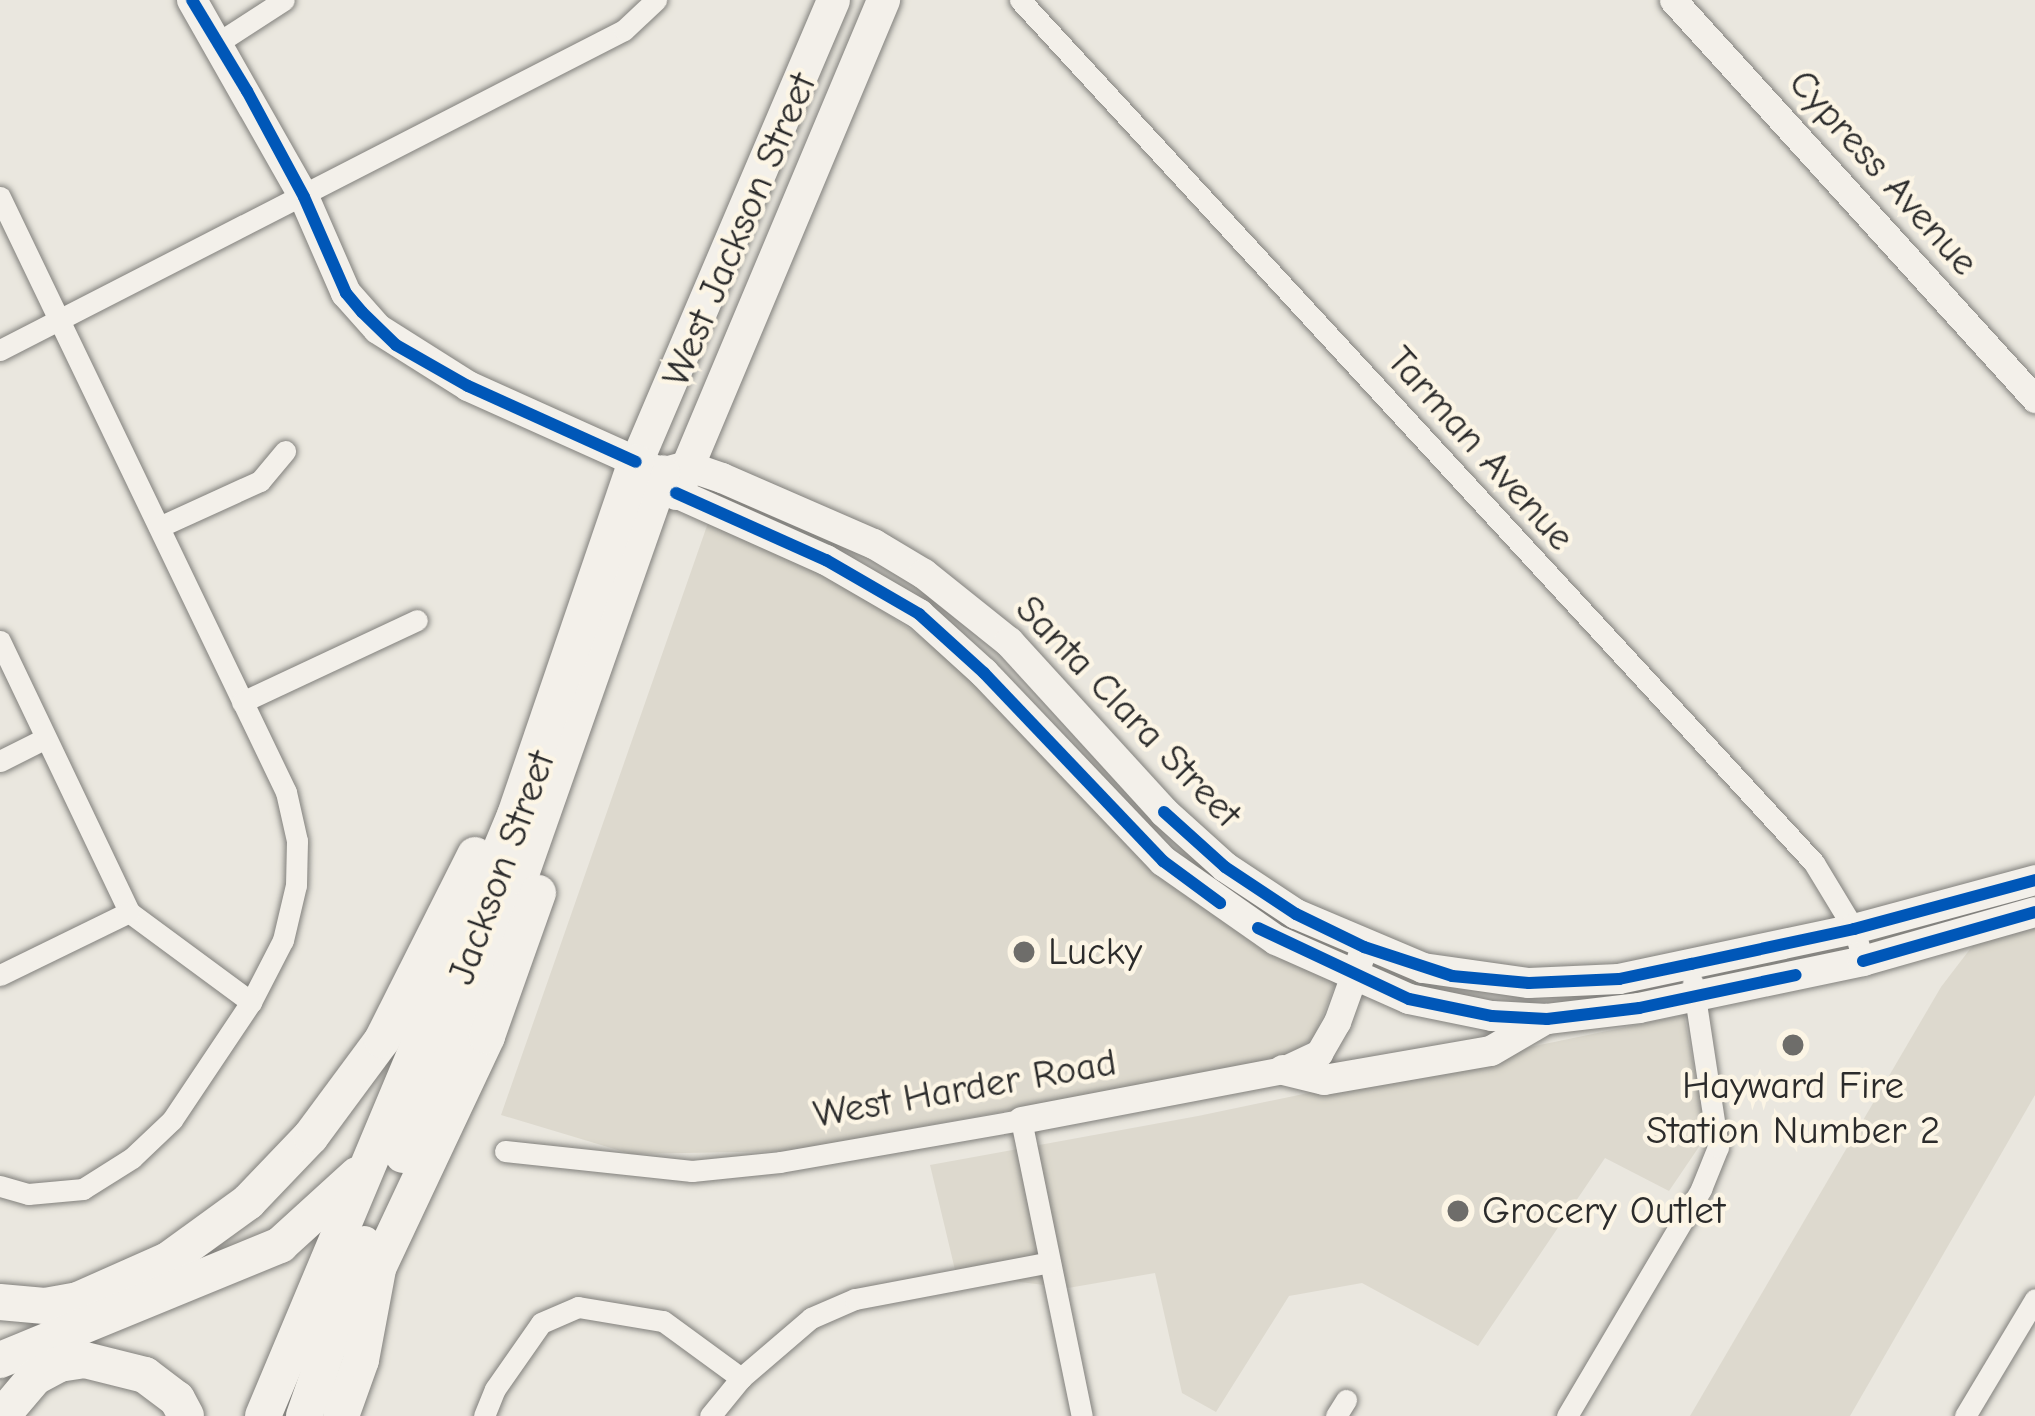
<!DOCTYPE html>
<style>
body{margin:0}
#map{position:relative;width:2035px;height:1416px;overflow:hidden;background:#eae7df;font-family:"Comic Neue",sans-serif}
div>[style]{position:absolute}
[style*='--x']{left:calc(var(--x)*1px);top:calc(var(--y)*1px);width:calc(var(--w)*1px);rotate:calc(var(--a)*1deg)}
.built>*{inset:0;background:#ddd9ce}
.roads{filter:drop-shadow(0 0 3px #81807c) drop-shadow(0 0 3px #81807c)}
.minor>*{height:21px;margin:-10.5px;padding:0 10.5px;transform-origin:10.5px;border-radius:10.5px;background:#f3f0ea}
.tertiary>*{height:27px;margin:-13.5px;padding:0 13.5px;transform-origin:13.5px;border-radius:13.5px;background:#f3f0ea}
.secondary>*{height:30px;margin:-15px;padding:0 15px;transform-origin:15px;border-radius:15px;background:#f3f0ea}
.primary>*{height:33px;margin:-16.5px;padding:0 16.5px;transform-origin:16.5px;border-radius:16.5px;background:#f3f0ea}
.motorway>*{height:36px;margin:-18px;padding:0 18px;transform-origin:18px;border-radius:18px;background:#f3f0ea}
.cycleway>*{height:12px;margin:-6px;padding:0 6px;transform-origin:6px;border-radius:6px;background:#0057b8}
.dots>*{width:33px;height:33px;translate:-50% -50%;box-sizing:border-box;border:6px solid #fcf5e5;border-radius:50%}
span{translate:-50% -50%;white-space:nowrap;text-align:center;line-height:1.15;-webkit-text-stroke:9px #fcf5e5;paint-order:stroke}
.street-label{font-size:39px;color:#2b2b2b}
.poi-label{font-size:39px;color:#2b2b2b}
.left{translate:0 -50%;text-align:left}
</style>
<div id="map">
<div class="built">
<div style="clip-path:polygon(709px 520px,854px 591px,967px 669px,1139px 853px,1337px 980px,1314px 1037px,1282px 1061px,788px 1151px,631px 1154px,501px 1115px)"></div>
<div style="clip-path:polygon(2035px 864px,2035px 1095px,1850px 1416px,1690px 1416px,1941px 987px)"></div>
<div style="clip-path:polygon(1684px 1015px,1707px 1135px,1669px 1191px,1605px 1158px,1478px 1346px,1362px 1283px,1289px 1296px,1216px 1412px,1182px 1393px,1155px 1273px,1068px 1288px,956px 1274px,930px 1165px,1198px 1116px)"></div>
</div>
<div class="roads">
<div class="minor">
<div style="--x:1020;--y:0;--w:1173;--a:47.38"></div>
<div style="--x:1814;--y:863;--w:77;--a:58.8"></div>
<div style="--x:1854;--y:929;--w:33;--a:74"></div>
<div style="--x:219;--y:42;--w:77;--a:-32.9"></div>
<div style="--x:0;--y:197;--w:660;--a:64.33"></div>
<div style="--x:286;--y:792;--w:50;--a:77.3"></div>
<div style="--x:297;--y:841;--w:44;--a:91.3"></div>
<div style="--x:296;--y:885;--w:57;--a:103.3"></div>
<div style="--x:283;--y:940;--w:70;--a:117.3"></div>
<div style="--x:251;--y:1002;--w:142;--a:123.8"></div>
<div style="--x:172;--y:1120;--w:55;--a:136.5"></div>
<div style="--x:132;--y:1158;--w:58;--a:147.7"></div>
<div style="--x:83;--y:1189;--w:55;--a:174.8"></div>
<div style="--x:28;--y:1194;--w:29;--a:-164"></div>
<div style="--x:0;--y:350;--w:701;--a:-27.15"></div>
<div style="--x:624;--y:30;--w:44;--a:-43.2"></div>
<div style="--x:159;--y:527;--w:111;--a:-24.5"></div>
<div style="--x:260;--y:481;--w:39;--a:-50"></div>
<div style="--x:0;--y:641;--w:300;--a:64.5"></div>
<div style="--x:129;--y:912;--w:152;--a:36.4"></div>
<div style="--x:242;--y:702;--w:193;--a:-25.1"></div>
<div style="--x:0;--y:761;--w:51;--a:-26.6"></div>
<div style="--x:0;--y:975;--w:144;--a:-26"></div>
<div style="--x:505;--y:1151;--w:188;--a:6.1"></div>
<div style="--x:692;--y:1171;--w:88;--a:-5.8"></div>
<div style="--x:780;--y:1162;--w:245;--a:-9.9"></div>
<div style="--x:1021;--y:1120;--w:302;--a:78.4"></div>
<div style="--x:484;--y:1416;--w:29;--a:-68"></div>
<div style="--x:495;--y:1389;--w:80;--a:-55.1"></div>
<div style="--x:541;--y:1323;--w:40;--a:-23.4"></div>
<div style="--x:578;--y:1307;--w:86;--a:9.4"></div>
<div style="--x:663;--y:1321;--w:97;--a:36.2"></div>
<div style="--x:710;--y:1416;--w:49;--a:-50.8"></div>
<div style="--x:741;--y:1378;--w:92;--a:-40.6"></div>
<div style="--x:811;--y:1318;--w:48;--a:-23.4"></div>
<div style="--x:855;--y:1299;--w:198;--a:-10.7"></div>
<div style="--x:1336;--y:1416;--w:19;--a:-58"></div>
<div style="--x:1567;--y:1416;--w:264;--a:-59.4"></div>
<div style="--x:1701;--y:1189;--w:45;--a:-68"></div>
<div style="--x:1718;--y:1147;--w:166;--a:-98.7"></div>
<div style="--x:1965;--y:1416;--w:136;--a:-59.1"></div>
</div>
<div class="tertiary">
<div style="--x:1673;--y:0;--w:539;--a:47.78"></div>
<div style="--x:1021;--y:1120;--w:267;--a:-10.8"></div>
<div style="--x:1283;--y:1070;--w:40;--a:-25"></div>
<div style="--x:1319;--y:1053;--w:36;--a:-60"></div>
<div style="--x:1337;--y:1022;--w:80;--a:-70.2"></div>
</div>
<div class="secondary">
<div style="--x:192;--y:0;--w:227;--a:60.4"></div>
<div style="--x:304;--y:197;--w:105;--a:66.4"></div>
<div style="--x:346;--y:293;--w:48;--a:48.4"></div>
<div style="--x:378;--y:329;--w:107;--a:32.3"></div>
<div style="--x:468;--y:386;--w:213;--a:24.2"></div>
<div style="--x:662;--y:473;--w:24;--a:55"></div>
<div style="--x:676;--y:493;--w:164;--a:24.1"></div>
<div style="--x:826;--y:560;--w:108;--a:30.1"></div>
<div style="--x:919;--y:614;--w:88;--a:42.2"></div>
<div style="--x:984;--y:673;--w:260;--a:46.4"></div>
<div style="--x:1163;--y:861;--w:138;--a:35"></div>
<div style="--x:1276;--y:940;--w:145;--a:23.9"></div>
<div style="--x:1409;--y:999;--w:85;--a:11.6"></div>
<div style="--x:1492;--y:1016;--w:55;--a:3.1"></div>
<div style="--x:1547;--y:1019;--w:93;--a:-6.8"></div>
<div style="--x:1639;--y:1008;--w:229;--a:-11.8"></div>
<div style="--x:1863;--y:961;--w:179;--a:-15.9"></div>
<div style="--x:665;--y:472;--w:23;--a:-15"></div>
<div style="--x:687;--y:466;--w:37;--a:19"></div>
<div style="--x:722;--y:478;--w:166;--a:23.5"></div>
<div style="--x:874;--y:544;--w:58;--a:31"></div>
<div style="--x:924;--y:574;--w:109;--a:38.7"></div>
<div style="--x:1009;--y:642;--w:230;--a:47.6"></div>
<div style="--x:1164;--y:812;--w:82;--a:42"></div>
<div style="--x:1225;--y:867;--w:85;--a:33.5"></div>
<div style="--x:1296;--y:914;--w:138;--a:23"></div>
<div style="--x:1423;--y:968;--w:107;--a:8.1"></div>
<div style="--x:1529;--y:983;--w:90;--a:-2.5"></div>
<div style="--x:1619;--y:979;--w:240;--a:-12"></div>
<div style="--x:1854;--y:929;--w:188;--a:-15.1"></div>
<div style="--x:1283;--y:1070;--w:42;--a:13.7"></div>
<div style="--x:1324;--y:1080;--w:169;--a:-9.9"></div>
<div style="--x:1491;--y:1051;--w:64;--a:-30.2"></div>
</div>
<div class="primary">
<div style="--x:636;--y:462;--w:502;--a:-66.91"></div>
<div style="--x:676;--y:493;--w:535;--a:-67.22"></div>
</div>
<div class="motorway">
<div style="--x:403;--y:1155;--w:302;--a:-67.2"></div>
<div style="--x:520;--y:877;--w:428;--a:-70.6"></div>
<div style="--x:371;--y:1283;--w:273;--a:-64.8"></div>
<div style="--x:487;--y:1036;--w:152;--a:-70.4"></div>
<div style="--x:0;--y:1302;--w:45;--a:5.1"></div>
<div style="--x:45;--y:1306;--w:34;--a:-10"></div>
<div style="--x:78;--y:1300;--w:98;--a:-24"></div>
<div style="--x:168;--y:1260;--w:99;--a:-35.9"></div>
<div style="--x:248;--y:1202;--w:91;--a:-46.3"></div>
<div style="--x:311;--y:1136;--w:119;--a:-53.5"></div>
<div style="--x:382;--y:1040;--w:207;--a:-63.3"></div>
<div style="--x:0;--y:1360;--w:303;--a:-22.3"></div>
<div style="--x:280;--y:1245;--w:104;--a:-42.3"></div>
<div style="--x:2;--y:1416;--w:51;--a:-49.8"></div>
<div style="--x:35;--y:1377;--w:27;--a:-28"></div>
<div style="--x:59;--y:1364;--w:26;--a:-9"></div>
<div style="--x:85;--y:1360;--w:62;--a:14"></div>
<div style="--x:145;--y:1375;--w:40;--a:37"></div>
<div style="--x:177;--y:1399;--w:19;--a:62"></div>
<div style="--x:263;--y:1416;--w:652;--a:-67.25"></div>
<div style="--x:515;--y:815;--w:373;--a:-71.1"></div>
<div style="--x:304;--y:1416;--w:182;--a:-70.8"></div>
<div style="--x:341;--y:1416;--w:59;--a:-70.3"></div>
<div style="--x:361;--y:1360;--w:98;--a:-79.4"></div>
</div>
</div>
<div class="cycleway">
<div style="--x:192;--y:0;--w:106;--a:58.9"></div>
<div style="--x:247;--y:91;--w:120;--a:61.7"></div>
<div style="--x:304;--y:197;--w:105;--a:66.4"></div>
<div style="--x:346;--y:293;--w:25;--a:50"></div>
<div style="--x:362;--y:312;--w:47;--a:44.1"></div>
<div style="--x:396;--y:345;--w:83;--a:29.7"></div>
<div style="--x:468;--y:386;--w:184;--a:24.3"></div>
<div style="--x:676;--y:493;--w:164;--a:24.1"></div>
<div style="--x:826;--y:560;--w:108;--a:30.1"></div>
<div style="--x:919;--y:614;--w:88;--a:42.2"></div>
<div style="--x:984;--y:673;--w:260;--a:46.4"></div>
<div style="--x:1163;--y:861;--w:71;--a:36.4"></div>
<div style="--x:1164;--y:812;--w:82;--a:42"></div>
<div style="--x:1225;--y:867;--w:85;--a:33.5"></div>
<div style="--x:1296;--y:914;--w:76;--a:25.9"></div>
<div style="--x:1364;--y:947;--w:93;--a:18.2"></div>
<div style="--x:1452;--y:976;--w:77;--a:5.2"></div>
<div style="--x:1529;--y:983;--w:90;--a:-2.5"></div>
<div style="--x:1619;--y:979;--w:74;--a:-11.8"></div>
<div style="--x:1691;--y:964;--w:167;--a:-12.1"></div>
<div style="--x:1854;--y:929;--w:188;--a:-15.1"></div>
<div style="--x:1258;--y:928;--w:167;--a:25.2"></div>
<div style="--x:1409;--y:999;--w:85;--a:11.6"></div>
<div style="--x:1492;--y:1016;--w:55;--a:3.1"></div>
<div style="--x:1547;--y:1019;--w:93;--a:-6.8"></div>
<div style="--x:1639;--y:1008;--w:160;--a:-11.9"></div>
<div style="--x:1863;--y:961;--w:179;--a:-15.9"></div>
</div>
<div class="dots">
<div style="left:1024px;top:952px;background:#6e6d6a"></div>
<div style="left:1793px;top:1045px;background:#6e6d6a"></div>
<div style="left:1458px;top:1211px;background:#6e6d6a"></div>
</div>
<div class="street-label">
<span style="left:1883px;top:173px;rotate:48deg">Cypress Avenue</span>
<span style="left:740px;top:230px;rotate:-67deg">West Jackson Street</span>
<span style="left:1480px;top:449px;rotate:48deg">Tarman Avenue</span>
<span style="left:1128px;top:712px;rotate:46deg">Santa Clara Street</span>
<span style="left:502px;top:868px;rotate:-70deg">Jackson Street</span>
<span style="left:965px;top:1089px;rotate:-10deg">West Harder Road</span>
</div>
<div class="poi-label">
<span class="left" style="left:1048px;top:952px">Lucky</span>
<span style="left:1793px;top:1109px">Hayward Fire<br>Station Number 2</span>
<span class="left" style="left:1482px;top:1211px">Grocery Outlet</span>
</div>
</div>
